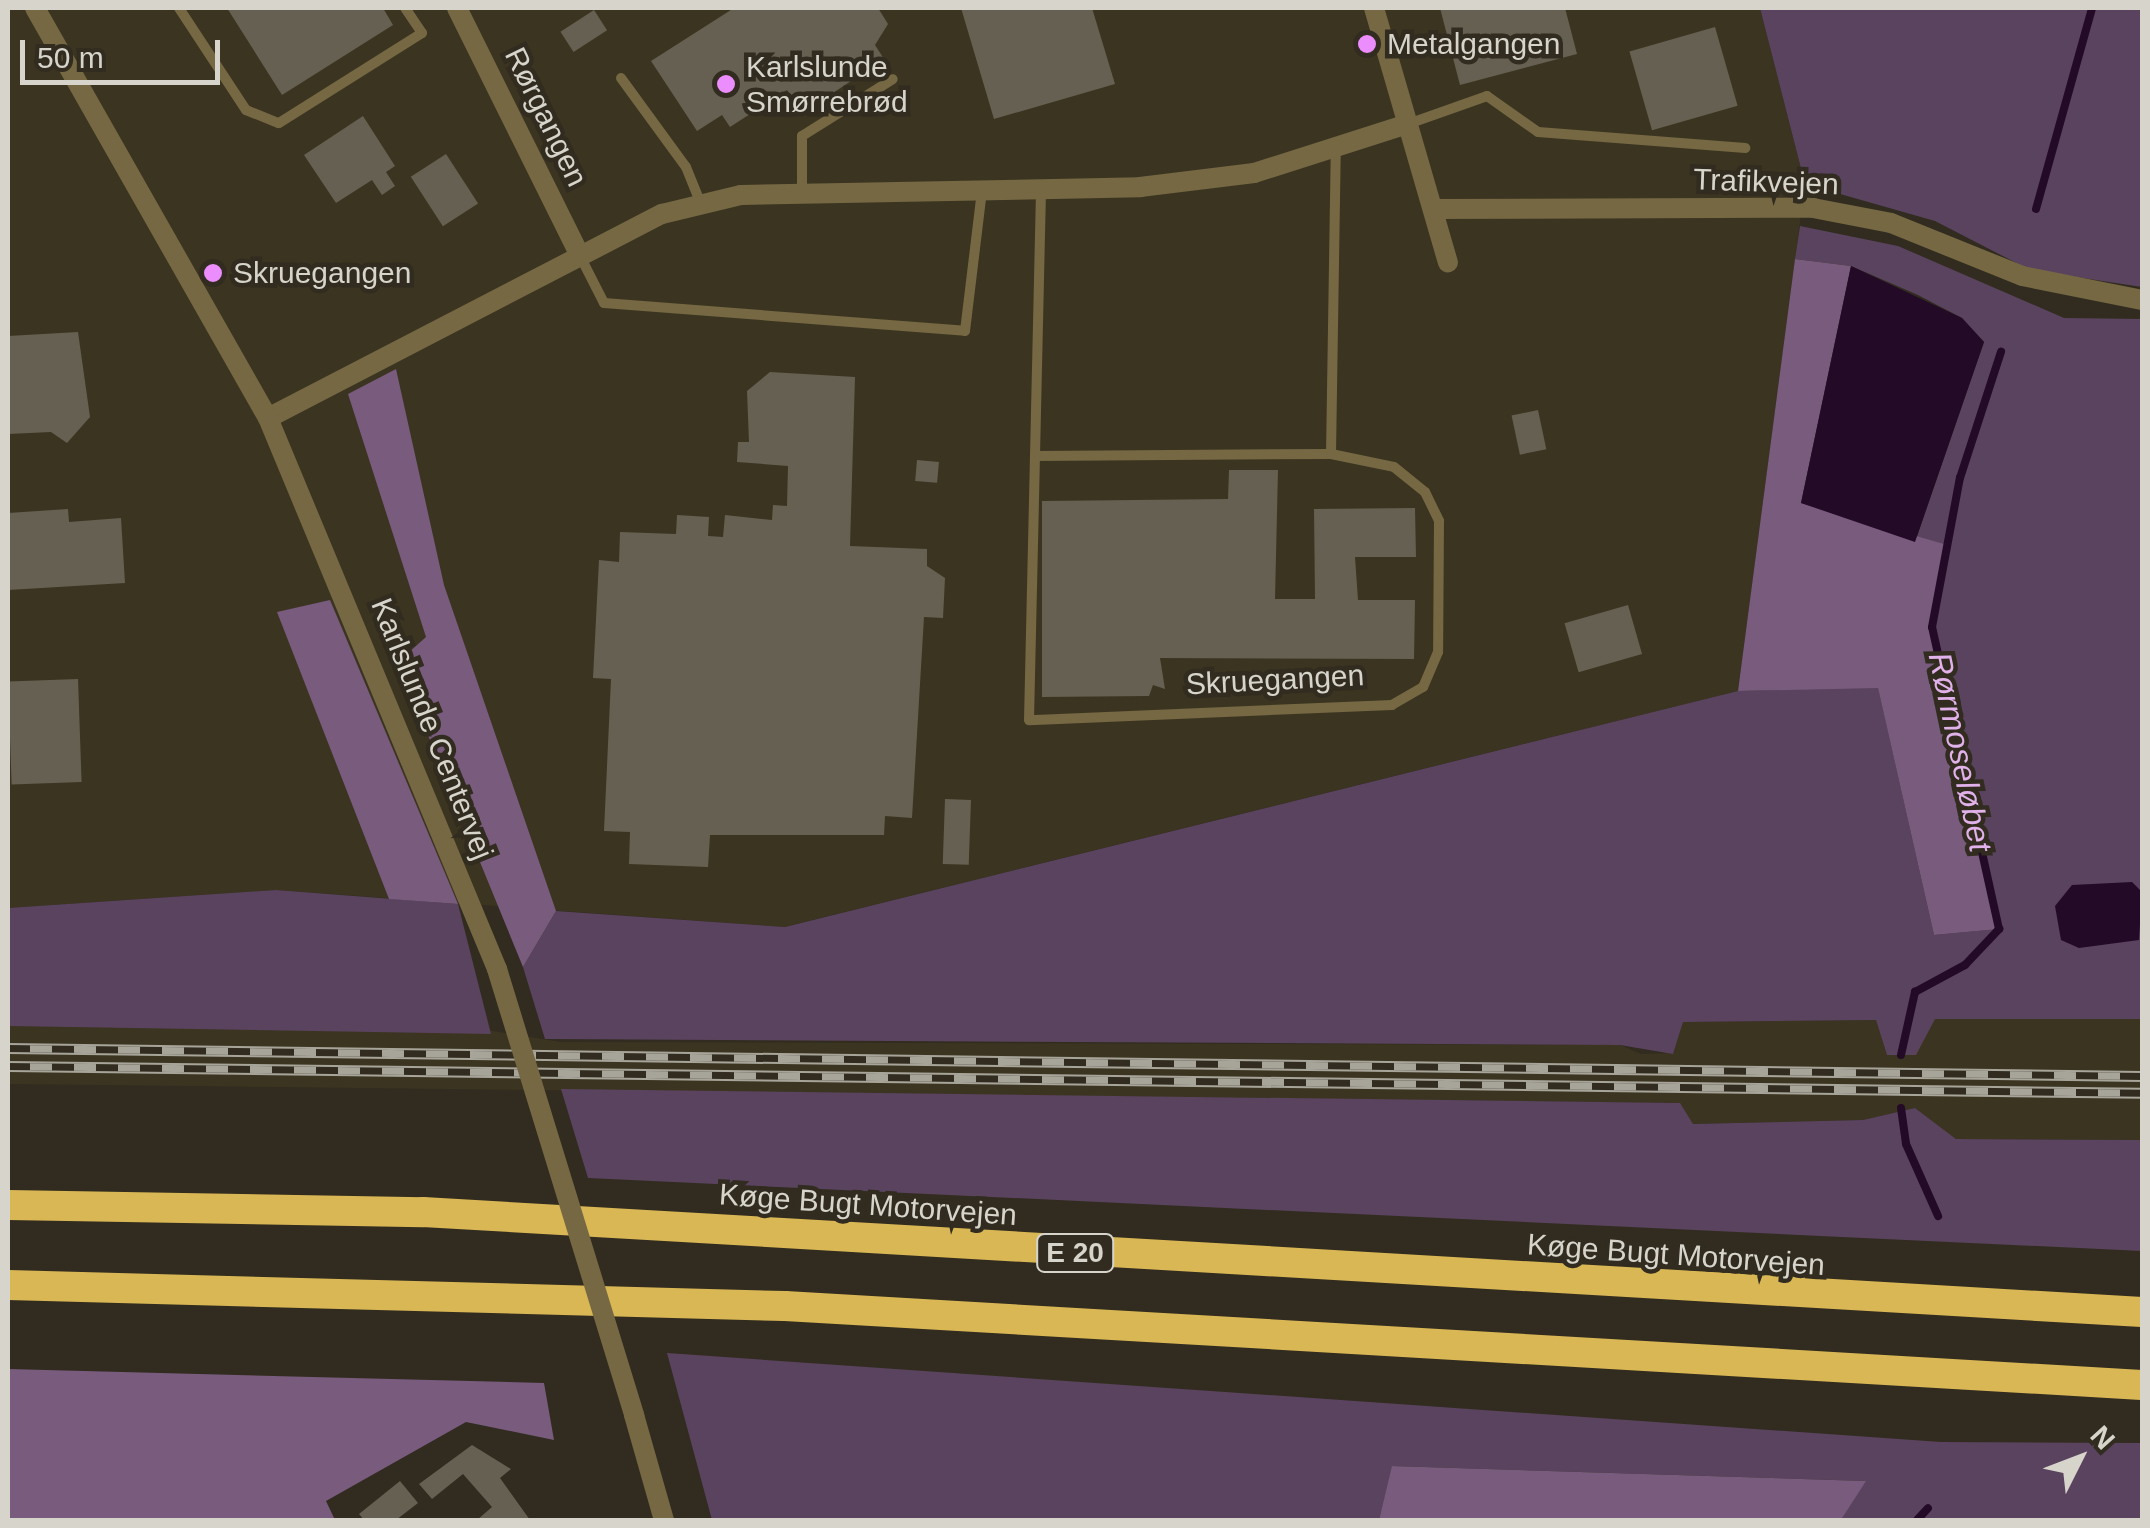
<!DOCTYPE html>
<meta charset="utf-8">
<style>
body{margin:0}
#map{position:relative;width:2150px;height:1528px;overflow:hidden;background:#312c1f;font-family:Arial,sans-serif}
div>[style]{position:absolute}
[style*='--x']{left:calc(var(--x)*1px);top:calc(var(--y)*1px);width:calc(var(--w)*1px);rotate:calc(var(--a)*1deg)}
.built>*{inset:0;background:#3b3421}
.green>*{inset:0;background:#5a435e}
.forest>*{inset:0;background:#785b7d}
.water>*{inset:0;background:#230a27}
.stream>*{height:8px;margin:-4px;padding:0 4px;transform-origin:4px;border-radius:4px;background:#230a27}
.building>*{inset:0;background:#666052;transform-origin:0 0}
.service>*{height:10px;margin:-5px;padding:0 5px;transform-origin:5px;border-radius:5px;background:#756843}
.minor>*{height:20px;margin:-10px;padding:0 10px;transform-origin:10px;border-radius:10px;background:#756843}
.tertiary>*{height:20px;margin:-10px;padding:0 10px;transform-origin:10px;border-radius:10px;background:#756843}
.motorway>*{height:30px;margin:-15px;padding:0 15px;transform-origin:15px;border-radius:15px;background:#dab755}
.rail>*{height:11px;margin-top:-5.5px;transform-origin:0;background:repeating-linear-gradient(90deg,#312c1f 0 22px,#a7a49a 0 44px);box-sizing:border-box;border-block:2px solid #a7a49a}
.tertiary-bridge>*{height:20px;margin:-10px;padding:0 10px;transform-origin:10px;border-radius:10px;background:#756843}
.dots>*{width:28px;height:28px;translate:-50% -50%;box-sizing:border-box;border:5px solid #312c1f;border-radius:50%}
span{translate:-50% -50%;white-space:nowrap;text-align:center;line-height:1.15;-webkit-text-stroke:9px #312c1f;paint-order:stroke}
.shield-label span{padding:2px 8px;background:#312c1f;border:2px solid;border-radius:8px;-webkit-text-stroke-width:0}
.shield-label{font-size:28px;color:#d7d4cc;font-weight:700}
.poi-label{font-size:30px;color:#d7d4cc}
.left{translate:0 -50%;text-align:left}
.street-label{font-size:30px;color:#d7d4cc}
.water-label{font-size:32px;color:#e1b1ea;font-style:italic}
.frame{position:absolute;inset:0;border:10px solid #d7d4cc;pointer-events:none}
.north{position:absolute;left:2030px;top:1408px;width:100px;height:100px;-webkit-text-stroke:8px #312c1f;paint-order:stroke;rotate:48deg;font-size:28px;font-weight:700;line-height:40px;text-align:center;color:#d7d4cc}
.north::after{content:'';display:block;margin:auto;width:35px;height:45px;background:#d7d4cc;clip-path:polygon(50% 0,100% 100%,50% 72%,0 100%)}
.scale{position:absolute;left:20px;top:40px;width:200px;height:45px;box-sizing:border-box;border:5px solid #d7d4cc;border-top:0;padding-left:12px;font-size:30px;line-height:35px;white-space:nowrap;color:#d7d4cc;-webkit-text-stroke:8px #312c1f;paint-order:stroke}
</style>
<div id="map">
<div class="built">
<div style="clip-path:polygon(8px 8px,1760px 8px,1805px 184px,1738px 691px,784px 927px,276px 890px,8px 908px)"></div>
<div style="clip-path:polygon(1934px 1019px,2142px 1019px,2142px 1140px,1956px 1139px,1915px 1108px,1863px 1120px,1692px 1124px,1679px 1103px,8px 1084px,8px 1025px,487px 1030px,561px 1042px,1620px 1045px,1641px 1054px,1673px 1053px,1682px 1022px,1876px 1020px,1887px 1055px)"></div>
</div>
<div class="green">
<div style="clip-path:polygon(1760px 8px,2142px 8px,2142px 287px,2030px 270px,1935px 221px,1805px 184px)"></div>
<div style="clip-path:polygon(1800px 226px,1898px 246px,2064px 318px,2142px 319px,2142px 1019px,1935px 1019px,1916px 1055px,1887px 1055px,1876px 1020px,1683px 1022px,1673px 1054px,1620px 1045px,545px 1039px,523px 967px,556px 911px,785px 927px,1738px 691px,1878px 687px,1934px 935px,1998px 929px,1932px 627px,1944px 545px,1915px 542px,1984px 342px,1962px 318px,1918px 295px,1851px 266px,1795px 259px)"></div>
<div style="clip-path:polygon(276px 890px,458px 904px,491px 1034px,8px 1026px,8px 908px)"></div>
<div style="clip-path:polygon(561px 1089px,1680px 1103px,1693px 1124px,1863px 1120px,1915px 1108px,1956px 1139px,2142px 1140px,2142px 1251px,588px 1178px)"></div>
<div style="clip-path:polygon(667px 1353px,1941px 1442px,2142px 1443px,2142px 1520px,1841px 1520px,1865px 1481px,1393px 1466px,1379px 1520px,712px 1520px)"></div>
</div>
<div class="forest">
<div style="clip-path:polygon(1795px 259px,1851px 266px,1801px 503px,1944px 544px,1932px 627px,1999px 929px,1934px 935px,1878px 688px,1738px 691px)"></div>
<div style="clip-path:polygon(396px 369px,444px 585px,556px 911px,523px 967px,398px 662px,426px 637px,348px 394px)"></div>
<div style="clip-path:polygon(330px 600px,458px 904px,389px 899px,277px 612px)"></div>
<div style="clip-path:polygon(8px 1369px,544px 1383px,554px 1440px,466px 1422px,326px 1501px,335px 1520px,8px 1520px)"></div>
<div style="clip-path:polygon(1392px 1466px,1865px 1481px,1866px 1481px,1841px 1520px,1379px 1520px)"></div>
</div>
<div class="water">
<div style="clip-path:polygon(1851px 266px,1962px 318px,1984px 342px,1915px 542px,1801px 503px)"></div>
<div style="clip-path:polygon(2132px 882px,2142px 892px,2139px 940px,2079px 948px,2061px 940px,2055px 906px,2072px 885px)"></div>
</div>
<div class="stream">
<div style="--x:2036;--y:209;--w:209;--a:-74.4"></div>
<div style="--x:1901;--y:1055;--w:65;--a:-77.5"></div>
<div style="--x:1915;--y:992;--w:57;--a:-28.4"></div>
<div style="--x:1965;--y:965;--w:50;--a:-46.6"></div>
<div style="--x:1999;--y:929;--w:309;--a:-102.5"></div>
<div style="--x:1932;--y:627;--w:152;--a:-79.4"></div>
<div style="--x:1960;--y:478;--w:133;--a:-72"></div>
<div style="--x:1901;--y:1108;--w:36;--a:82"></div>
<div style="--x:1906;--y:1144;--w:79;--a:66"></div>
<div style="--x:1917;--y:1520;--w:16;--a:-47"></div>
</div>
<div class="building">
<div style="clip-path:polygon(227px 8px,383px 8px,393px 25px,282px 95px)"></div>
<div style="clip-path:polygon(734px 8px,878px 8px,888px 24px,875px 45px,884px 59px,803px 113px,787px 90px,730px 127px,722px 115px,697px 131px,651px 61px)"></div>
<div style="clip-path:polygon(961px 8px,1092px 8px,1115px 84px,994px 119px)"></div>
<div style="clip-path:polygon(1440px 8px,1565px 8px,1577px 54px,1460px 85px)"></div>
<div style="left:594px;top:10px;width:24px;height:40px;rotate:57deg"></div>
<div style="left:1715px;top:27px;width:82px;height:89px;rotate:74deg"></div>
<div style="clip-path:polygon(363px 116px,395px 166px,386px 172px,395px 186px,382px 195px,372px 180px,336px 203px,304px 155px)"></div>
<div style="left:446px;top:154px;width:59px;height:42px;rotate:57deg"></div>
<div style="clip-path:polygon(78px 332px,90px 417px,67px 443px,51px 432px,8px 434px,8px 336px)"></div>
<div style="clip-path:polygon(770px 372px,855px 377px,850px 546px,927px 549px,927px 566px,945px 578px,943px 618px,924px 617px,912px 818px,885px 816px,884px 835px,710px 835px,708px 867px,629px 864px,630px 832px,604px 831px,611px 679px,593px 678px,599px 560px,619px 562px,620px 532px,676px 534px,677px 515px,709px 517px,708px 536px,723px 537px,725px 515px,772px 520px,773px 505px,787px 506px,788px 466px,737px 462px,738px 442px,749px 442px,747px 391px)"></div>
<div style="left:1538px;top:410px;width:40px;height:27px;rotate:78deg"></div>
<div style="left:917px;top:460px;width:22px;height:21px;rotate:5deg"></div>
<div style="clip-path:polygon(1229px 470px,1278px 470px,1275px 599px,1315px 599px,1314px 509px,1415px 508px,1416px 557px,1355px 557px,1358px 600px,1415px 600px,1414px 659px,1160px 658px,1165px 689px,1153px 685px,1149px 696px,1042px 697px,1042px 501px,1228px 499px)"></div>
<div style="clip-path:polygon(68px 509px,69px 522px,121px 518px,125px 583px,8px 590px,8px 513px)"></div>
<div style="left:1628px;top:605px;width:51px;height:66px;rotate:74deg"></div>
<div style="left:78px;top:679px;width:103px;height:70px;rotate:88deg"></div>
<div style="left:945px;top:799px;width:26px;height:65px;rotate:2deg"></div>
<div style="clip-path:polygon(472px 1445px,511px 1469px,500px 1478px,530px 1520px,477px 1520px,492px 1507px,463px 1474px,432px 1499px,419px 1484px)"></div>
<div style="clip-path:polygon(400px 1481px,418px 1503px,396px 1520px,364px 1520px,359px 1514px)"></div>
</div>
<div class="service">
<div style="--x:179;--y:8;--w:122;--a:56.7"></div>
<div style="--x:246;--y:110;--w:35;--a:22"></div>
<div style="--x:279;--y:123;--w:169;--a:-32.2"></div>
<div style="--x:422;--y:33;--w:30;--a:-124"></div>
<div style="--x:621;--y:78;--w:110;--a:53.9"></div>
<div style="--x:686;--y:167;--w:40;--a:68"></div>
<div style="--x:1408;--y:124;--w:84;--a:-19.5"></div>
<div style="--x:1487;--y:96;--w:62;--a:35.2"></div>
<div style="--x:1538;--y:132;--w:208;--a:4.4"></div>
<div style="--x:802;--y:193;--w:57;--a:-90"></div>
<div style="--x:802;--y:136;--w:107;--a:-32.1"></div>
<div style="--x:579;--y:254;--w:55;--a:63"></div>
<div style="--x:604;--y:303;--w:362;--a:4.4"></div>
<div style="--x:965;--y:331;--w:141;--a:-83.1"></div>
<div style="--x:1331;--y:454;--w:306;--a:-89.1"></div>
<div style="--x:1035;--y:456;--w:296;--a:-0.4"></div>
<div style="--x:1331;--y:454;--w:64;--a:11.7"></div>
<div style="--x:1394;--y:467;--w:40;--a:39"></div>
<div style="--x:1425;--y:492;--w:32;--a:64"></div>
<div style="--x:1439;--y:521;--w:131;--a:90.4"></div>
<div style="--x:1438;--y:652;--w:38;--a:113"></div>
<div style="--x:1423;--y:687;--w:36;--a:150"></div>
<div style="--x:1392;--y:705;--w:363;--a:177.6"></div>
<div style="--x:1029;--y:720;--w:529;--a:-88.7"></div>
</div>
<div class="minor">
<div style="--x:457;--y:8;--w:275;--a:63.6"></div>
<div style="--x:1374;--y:8;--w:265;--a:73.8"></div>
<div style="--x:1434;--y:209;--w:379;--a:-0.2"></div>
<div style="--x:1813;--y:208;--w:79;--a:10.9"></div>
<div style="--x:1891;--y:223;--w:141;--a:22"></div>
<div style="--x:2022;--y:276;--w:122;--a:11.3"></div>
<div style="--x:268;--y:418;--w:444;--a:-27.4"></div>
<div style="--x:662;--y:214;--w:81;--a:-13.5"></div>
<div style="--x:741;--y:195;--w:399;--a:-1.1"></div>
<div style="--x:1140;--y:187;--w:115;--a:-7"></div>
<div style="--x:1254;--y:173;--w:162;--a:-17.7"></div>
</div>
<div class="tertiary">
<div style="--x:35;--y:8;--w:472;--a:60.4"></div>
<div style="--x:268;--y:418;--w:597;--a:67.43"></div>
<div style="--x:634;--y:1415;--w:109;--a:74.1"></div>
</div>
<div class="motorway">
<div style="--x:8;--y:1205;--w:415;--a:1"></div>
<div style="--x:423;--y:1212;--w:1722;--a:3.33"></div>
<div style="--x:8;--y:1285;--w:777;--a:1.55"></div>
<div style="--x:785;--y:1306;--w:1359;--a:3.33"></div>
</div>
<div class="rail">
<div style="--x:8;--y:1048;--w:2134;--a:0.75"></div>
<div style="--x:8;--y:1066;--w:2134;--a:0.72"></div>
</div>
<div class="tertiary-bridge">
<div style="--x:497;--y:969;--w:467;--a:72.9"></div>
</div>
<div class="dots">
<div style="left:1367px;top:44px;background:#eb8dfc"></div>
<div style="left:726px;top:84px;background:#eb8dfc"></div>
<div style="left:213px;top:273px;background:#eb8dfc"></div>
</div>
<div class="shield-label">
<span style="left:1075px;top:1253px">E 20</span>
</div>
<div class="poi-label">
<span class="left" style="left:1387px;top:44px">Metalgangen</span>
<span class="left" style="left:746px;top:84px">Karlslunde<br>Smørrebrød</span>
<span class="left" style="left:233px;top:273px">Skruegangen</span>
</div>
<div class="street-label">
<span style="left:546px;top:117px;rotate:64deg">Rørgangen</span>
<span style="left:1766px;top:182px;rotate:2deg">Trafikvejen</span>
<span style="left:1275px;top:680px;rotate:-3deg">Skruegangen</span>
<span style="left:432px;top:729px;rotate:68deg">Karlslunde Centervej</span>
<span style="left:868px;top:1205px;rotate:4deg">Køge Bugt Motorvejen</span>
<span style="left:1676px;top:1255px;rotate:4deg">Køge Bugt Motorvejen</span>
</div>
<div class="water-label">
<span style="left:1960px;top:752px;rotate:78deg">Rørmoseløbet</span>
</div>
<div class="frame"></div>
<div class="north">N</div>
<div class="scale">50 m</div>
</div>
